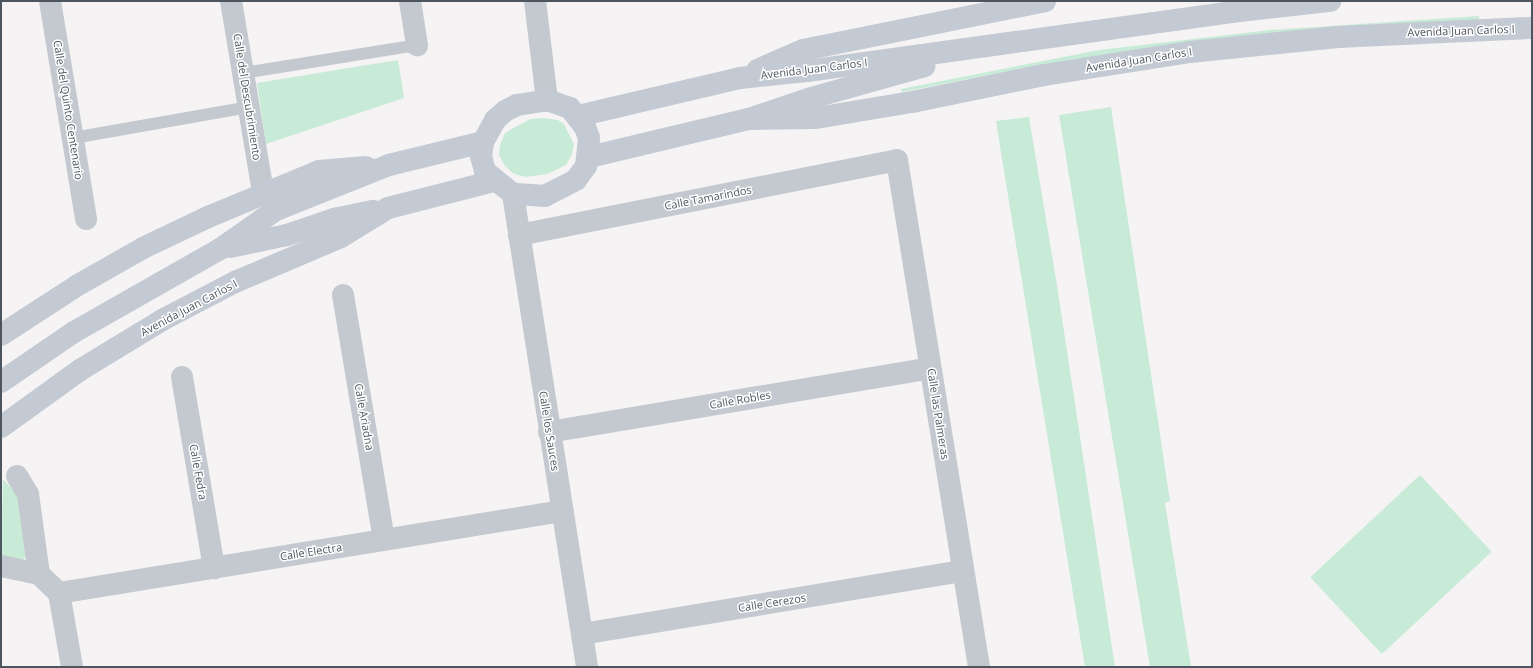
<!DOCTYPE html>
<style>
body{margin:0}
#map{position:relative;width:1533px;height:668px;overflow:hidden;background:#f5f3f3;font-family:"Open Sans",sans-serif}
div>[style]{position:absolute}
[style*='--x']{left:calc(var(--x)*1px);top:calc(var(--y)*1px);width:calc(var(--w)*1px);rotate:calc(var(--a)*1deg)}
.green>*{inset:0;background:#c8ebd7;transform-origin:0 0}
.lane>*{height:12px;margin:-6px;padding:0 6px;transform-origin:6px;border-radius:6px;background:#c3c9cf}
.street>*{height:22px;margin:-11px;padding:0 11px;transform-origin:11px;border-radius:11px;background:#c3c9cf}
.secondary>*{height:22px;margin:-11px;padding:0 11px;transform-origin:11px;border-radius:11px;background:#c3cad3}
span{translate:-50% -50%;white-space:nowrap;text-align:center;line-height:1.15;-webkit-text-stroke:3px #fff;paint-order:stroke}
.street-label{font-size:11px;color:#4d555e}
.frame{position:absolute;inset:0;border:2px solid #4d555e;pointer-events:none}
</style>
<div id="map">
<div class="green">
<div style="clip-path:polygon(1479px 16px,1479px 21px,1025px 68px,902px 92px,901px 89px,1099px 50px,1270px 30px)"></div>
<div style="clip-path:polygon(398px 60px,404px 98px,266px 144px,257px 83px)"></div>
<div style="clip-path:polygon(1111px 107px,1170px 501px,1165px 503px,1191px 667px,1150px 667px,1059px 115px)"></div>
<div style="clip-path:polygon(1029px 117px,1056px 279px,1115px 667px,1085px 667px,997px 128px,996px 121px)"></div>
<div style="clip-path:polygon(544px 118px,558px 120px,564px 124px,574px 144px,572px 154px,566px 165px,547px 174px,526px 177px,514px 174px,505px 166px,499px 155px,500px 145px,505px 133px,530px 119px)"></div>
<div style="left:1420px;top:475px;width:105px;height:150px;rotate:47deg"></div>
<div style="clip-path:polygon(3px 479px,19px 497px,28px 549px,25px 558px,20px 561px,1px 559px)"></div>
</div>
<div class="lane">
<div style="--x:243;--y:73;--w:176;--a:-9.1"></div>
<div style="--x:73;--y:138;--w:178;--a:-10"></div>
</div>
<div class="street">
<div style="--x:50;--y:1;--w:221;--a:80.6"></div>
<div style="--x:231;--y:1;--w:195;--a:80.5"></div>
<div style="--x:410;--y:1;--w:45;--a:81"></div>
<div style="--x:535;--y:1;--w:100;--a:83.1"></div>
<div style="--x:513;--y:194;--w:479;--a:81.1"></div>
<div style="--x:519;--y:235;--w:385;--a:-11.2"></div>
<div style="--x:897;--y:160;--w:514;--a:80.81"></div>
<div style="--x:343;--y:295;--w:248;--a:80.5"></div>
<div style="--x:182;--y:377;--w:194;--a:80.5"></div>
<div style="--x:549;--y:432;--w:386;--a:-9.5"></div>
<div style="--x:17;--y:476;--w:21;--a:59"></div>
<div style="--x:28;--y:494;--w:81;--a:82.2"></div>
<div style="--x:39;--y:574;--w:28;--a:44"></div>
<div style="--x:1;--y:566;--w:39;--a:12"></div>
<div style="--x:59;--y:593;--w:510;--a:-9.26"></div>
<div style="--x:59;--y:593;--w:75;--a:80"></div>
<div style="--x:582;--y:634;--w:386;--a:-9.4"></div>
</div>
<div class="secondary">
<div style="--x:757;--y:70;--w:50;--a:-23.5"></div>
<div style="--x:803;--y:50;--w:247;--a:-11.4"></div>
<div style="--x:547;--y:100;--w:24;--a:19"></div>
<div style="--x:570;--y:108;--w:24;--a:52"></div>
<div style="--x:585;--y:127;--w:12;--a:70"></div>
<div style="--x:589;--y:138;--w:28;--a:96"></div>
<div style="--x:586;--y:166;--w:17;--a:126"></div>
<div style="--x:576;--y:180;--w:35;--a:153"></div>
<div style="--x:545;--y:196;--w:32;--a:-176"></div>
<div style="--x:513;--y:194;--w:36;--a:-141"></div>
<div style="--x:485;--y:171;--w:16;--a:-105"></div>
<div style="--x:481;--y:156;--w:14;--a:-82"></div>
<div style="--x:483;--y:142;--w:25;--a:-61"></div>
<div style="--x:495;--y:120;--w:13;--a:-42"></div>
<div style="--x:505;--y:111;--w:13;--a:-27"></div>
<div style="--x:517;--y:105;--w:30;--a:-9"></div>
<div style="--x:578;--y:116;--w:166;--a:-13.2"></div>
<div style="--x:740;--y:78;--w:67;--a:-6"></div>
<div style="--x:807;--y:71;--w:436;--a:-7.9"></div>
<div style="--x:1239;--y:11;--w:92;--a:-6.3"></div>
<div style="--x:749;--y:119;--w:67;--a:-0.9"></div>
<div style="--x:816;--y:118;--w:97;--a:-9.5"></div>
<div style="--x:912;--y:102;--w:135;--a:-11.6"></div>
<div style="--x:1044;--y:75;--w:148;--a:-9"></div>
<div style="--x:1190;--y:52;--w:149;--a:-5.8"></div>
<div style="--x:1338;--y:37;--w:194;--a:-2.7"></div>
<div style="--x:589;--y:157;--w:164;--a:-13.4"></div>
<div style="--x:749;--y:119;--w:65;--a:-18.7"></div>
<div style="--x:811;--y:98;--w:118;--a:-15.7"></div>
<div style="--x:230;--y:247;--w:58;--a:-11.9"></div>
<div style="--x:287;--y:235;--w:50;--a:-18.8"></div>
<div style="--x:334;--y:219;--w:40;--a:-12"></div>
<div style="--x:1;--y:335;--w:92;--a:-33"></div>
<div style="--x:78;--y:285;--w:75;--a:-29.6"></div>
<div style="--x:143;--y:248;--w:72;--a:-25.5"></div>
<div style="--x:208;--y:217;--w:120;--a:-22.5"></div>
<div style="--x:319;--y:171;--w:47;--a:-4.9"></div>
<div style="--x:1;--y:382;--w:88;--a:-34.4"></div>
<div style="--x:74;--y:332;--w:168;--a:-29.6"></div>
<div style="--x:220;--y:249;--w:68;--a:-34.9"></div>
<div style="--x:276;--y:210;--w:122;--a:-21.7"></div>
<div style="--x:389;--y:165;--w:97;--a:-13.7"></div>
<div style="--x:1;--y:427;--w:97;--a:-35.8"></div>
<div style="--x:80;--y:370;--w:98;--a:-31.3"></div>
<div style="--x:164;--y:319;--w:80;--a:-27.5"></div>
<div style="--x:235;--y:282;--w:115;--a:-23"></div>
<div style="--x:341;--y:237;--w:55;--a:-31.7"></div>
<div style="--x:388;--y:208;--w:109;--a:-14.3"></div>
</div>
<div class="street-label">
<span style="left:1461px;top:31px;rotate:-2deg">Avenida Juan Carlos I</span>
<span style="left:1139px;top:60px;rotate:-9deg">Avenida Juan Carlos I</span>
<span style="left:814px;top:69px;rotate:-7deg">Avenida Juan Carlos I</span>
<span style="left:247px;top:97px;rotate:81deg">Calle del Descubrimiento</span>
<span style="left:68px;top:110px;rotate:81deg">Calle del Quinto Centenario</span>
<span style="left:708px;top:198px;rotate:-11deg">Calle Tamarindos</span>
<span style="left:189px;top:308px;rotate:-28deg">Avenida Juan Carlos I</span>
<span style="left:740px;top:400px;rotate:-10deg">Calle Robles</span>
<span style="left:938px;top:414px;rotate:81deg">Calle las Palmeras</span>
<span style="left:364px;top:417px;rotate:80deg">Calle Ariadna</span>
<span style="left:549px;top:431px;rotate:81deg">Calle los Sauces</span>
<span style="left:198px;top:472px;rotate:80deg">Calle Fedra</span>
<span style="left:311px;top:552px;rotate:-9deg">Calle Electra</span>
<span style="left:772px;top:603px;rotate:-9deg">Calle Cerezos</span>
</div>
<div class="frame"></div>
</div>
